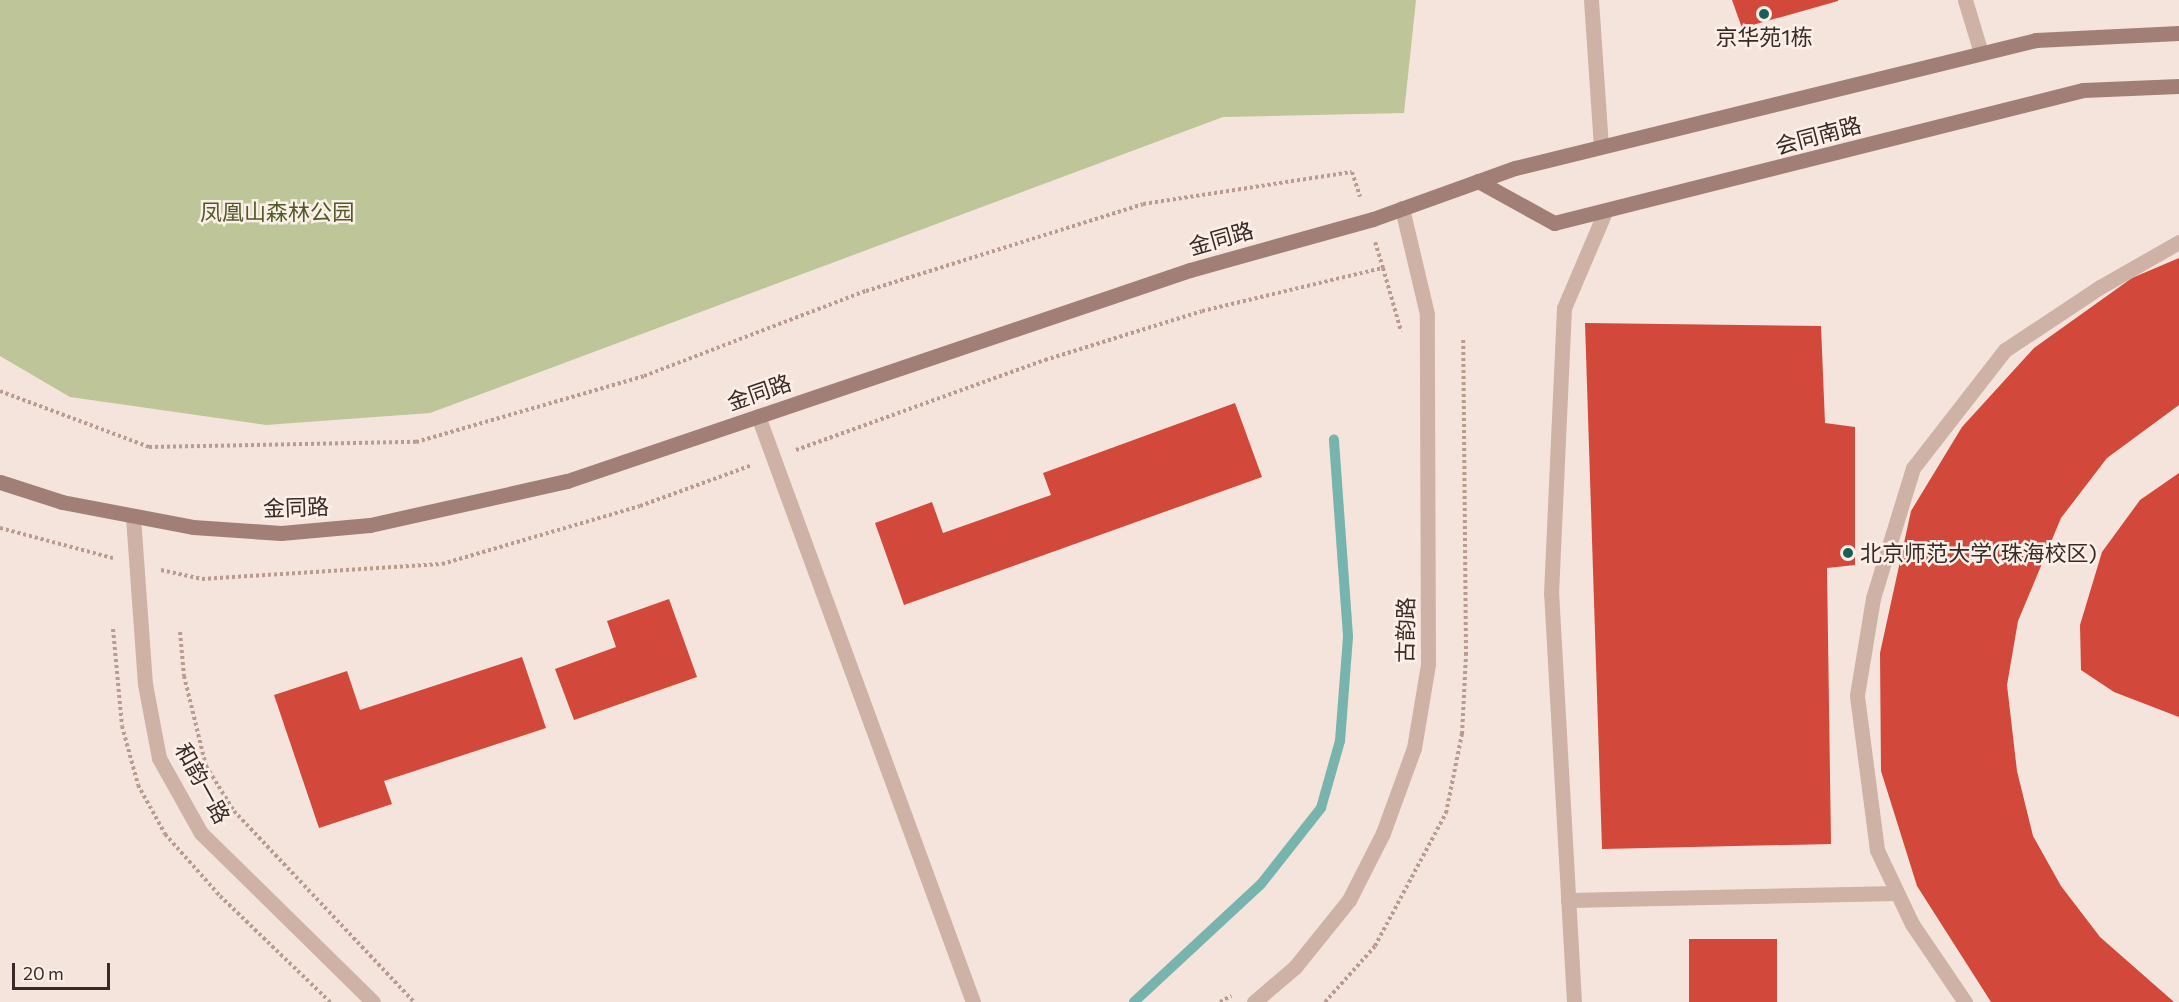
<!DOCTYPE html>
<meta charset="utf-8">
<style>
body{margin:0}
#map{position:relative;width:2179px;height:1002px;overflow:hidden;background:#f4e4db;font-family:Commissioner,"Noto Sans SC",sans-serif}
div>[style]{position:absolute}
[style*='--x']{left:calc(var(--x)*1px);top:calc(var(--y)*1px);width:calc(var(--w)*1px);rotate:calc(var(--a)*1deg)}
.green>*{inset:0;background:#bdc599}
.stream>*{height:10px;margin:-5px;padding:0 5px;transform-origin:5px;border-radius:5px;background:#77b4ad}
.building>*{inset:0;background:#d2483b;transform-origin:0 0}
.path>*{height:4px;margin-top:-2px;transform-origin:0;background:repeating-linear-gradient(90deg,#ba9b8f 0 3px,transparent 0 6px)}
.lane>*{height:15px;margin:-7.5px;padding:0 7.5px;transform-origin:7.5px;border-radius:7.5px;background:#ceb2a5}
.street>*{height:15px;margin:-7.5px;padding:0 7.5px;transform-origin:7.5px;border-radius:7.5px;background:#ceb2a5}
.secondary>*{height:15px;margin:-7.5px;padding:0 7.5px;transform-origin:7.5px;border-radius:7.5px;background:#a27f76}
.dots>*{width:16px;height:16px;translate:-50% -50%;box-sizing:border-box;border:3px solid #fbefe8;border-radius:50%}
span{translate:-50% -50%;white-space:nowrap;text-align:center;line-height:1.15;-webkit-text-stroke:5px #fbefe8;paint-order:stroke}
.poi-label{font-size:22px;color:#392a27}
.left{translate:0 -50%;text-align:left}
.street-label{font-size:22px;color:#392a27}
.park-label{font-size:22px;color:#505a28}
.scale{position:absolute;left:12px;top:963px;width:98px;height:27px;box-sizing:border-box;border:3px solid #392a27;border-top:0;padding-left:8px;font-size:18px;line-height:21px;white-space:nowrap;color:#392a27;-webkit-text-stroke:4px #fbefe8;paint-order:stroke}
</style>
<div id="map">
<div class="green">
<div style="clip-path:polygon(0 0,1416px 0,1404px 113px,1223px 117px,430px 413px,266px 425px,70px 397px,0 356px)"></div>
</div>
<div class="stream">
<div style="--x:1134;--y:1002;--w:173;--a:-42.9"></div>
<div style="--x:1261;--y:884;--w:97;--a:-51.7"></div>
<div style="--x:1321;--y:808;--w:70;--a:-74.2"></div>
<div style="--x:1340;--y:741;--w:105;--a:-85.6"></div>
<div style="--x:1348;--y:636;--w:197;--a:-94.1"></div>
</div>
<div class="building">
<div style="clip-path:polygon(1732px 0,1838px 0,1838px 1px,1742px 28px)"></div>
<div style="clip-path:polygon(2179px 258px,2179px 405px,2107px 458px,2061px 518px,2018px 621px,2007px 685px,2017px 771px,2033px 836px,2061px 886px,2100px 937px,2174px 1002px,1991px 1002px,1917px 886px,1881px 771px,1880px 653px,1911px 511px,1962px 427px,2034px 348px,2132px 278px)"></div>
<div style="clip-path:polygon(1585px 323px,1821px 326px,1825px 423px,1855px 427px,1855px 565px,1827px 568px,1831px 844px,1602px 849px)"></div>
<div style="clip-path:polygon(1235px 403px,1262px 477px,904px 605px,875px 523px,932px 502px,943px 533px,1051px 495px,1043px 473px)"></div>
<div style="clip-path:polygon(2179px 473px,2179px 717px,2114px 692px,2081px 670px,2080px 625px,2102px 552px,2140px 500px)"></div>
<div style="clip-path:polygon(669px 599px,697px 677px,574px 720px,555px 669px,616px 647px,607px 621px)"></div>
<div style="clip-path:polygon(522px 657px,546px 728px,384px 781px,392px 804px,319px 828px,274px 695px,347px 671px,360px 710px)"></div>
<div style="left:1689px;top:939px;width:88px;height:63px"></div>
</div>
<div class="path">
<div style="--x:1383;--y:268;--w:66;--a:74.1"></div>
<div style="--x:0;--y:391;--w:159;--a:20.6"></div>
<div style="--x:149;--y:447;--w:267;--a:-1.1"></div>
<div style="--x:416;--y:442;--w:237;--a:-16.1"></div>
<div style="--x:644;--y:376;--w:238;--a:-21"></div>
<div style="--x:866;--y:291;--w:290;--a:-17.4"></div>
<div style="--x:1143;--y:204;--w:211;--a:-8.7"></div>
<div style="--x:1352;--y:172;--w:26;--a:72"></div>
<div style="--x:796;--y:450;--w:265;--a:-19.9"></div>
<div style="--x:1045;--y:360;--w:164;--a:-17.3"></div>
<div style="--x:1202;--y:311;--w:186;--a:-13.4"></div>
<div style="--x:1383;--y:268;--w:27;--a:-107"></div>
<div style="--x:0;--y:528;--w:117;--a:14.9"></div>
<div style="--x:161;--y:570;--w:42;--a:12.4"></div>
<div style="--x:202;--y:579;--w:240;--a:-3.6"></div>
<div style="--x:442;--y:564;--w:206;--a:-16.3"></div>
<div style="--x:640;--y:506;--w:119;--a:-20.1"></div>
<div style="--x:113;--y:629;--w:97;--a:84.7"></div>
<div style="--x:122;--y:726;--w:61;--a:74.8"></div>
<div style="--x:138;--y:785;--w:56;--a:61.1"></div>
<div style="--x:165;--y:834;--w:83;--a:48.4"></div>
<div style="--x:220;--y:896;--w:153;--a:43.9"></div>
<div style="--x:180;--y:632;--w:44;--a:84.8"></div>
<div style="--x:184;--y:676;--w:93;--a:76.3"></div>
<div style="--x:206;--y:766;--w:53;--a:58.1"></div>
<div style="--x:234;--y:811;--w:262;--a:46.7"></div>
<div style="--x:1220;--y:1002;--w:13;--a:-29"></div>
<div style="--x:1325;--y:1002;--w:75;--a:-48.2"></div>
<div style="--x:1375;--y:946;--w:151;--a:-61.9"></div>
<div style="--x:1446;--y:813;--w:81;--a:-78.6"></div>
<div style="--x:1462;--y:734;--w:79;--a:-87.1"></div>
<div style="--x:1466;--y:655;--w:318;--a:-90.5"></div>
</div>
<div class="lane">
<div style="--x:1591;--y:0;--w:146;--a:86.1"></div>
<div style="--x:1965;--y:0;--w:55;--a:73.2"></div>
<div style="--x:1568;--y:900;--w:329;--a:-1.2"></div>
<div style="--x:1574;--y:1002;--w:409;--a:-93.2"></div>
<div style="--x:1551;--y:594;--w:286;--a:-87.4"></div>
<div style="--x:1564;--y:308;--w:102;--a:-66.9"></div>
<div style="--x:1965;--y:1002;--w:94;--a:-124.2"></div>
<div style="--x:1912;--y:924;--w:82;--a:-115.3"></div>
<div style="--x:1877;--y:850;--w:156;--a:-97.4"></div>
<div style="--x:1857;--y:695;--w:98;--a:-80.6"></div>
<div style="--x:1873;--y:598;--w:136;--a:-72.9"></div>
<div style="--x:1913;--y:468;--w:150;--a:-52.1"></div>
<div style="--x:2005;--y:350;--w:114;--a:-33.6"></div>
<div style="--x:2100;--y:287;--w:91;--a:-29.7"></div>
</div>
<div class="street">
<div style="--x:758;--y:416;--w:624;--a:69.85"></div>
<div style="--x:133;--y:517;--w:167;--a:85.9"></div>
<div style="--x:145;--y:684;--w:75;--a:79.3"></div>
<div style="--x:159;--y:758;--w:86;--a:60.8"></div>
<div style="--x:201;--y:833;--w:241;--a:44.5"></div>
<div style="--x:1254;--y:1002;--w:54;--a:-40.5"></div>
<div style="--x:1295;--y:967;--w:86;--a:-51.1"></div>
<div style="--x:1349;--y:900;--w:75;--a:-63.1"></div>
<div style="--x:1383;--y:833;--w:90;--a:-70"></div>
<div style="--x:1414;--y:748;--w:85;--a:-80.5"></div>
<div style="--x:1428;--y:664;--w:350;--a:-90.2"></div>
<div style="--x:1427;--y:314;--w:109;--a:-103.3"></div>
</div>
<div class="secondary">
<div style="--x:1478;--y:181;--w:87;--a:28.9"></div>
<div style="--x:1554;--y:223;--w:545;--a:-14.11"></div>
<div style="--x:2083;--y:90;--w:96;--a:-2.4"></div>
<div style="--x:0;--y:482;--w:65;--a:17.9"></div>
<div style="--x:62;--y:502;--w:133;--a:10.8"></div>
<div style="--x:193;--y:527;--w:88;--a:3.9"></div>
<div style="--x:281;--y:533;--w:89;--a:-5.1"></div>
<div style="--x:370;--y:525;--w:202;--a:-12.6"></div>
<div style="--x:567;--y:481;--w:658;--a:-18.71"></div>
<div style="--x:1190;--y:270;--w:190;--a:-15.6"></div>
<div style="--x:1373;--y:219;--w:151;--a:-19.8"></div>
<div style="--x:1515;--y:168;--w:536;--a:-13.8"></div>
<div style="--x:2036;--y:40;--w:143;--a:-2.8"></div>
</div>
<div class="dots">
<div style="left:1764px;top:14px;background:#185f59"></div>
<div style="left:1848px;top:553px;background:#185f59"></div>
</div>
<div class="poi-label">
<span style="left:1764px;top:37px">京华苑1栋</span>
<span class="left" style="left:1860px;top:553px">北京师范大学(珠海校区)</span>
</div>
<div class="street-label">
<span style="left:1818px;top:135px;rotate:-15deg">会同南路</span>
<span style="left:1221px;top:238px;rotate:-16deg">金同路</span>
<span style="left:759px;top:392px;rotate:-19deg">金同路</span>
<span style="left:296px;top:507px;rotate:-2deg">金同路</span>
<span style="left:1405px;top:630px;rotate:-89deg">古韵路</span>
<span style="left:203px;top:783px;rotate:61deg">和韵一路</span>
</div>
<div class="park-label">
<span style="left:277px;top:212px">凤凰山森林公园</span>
</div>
<div class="scale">20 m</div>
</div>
